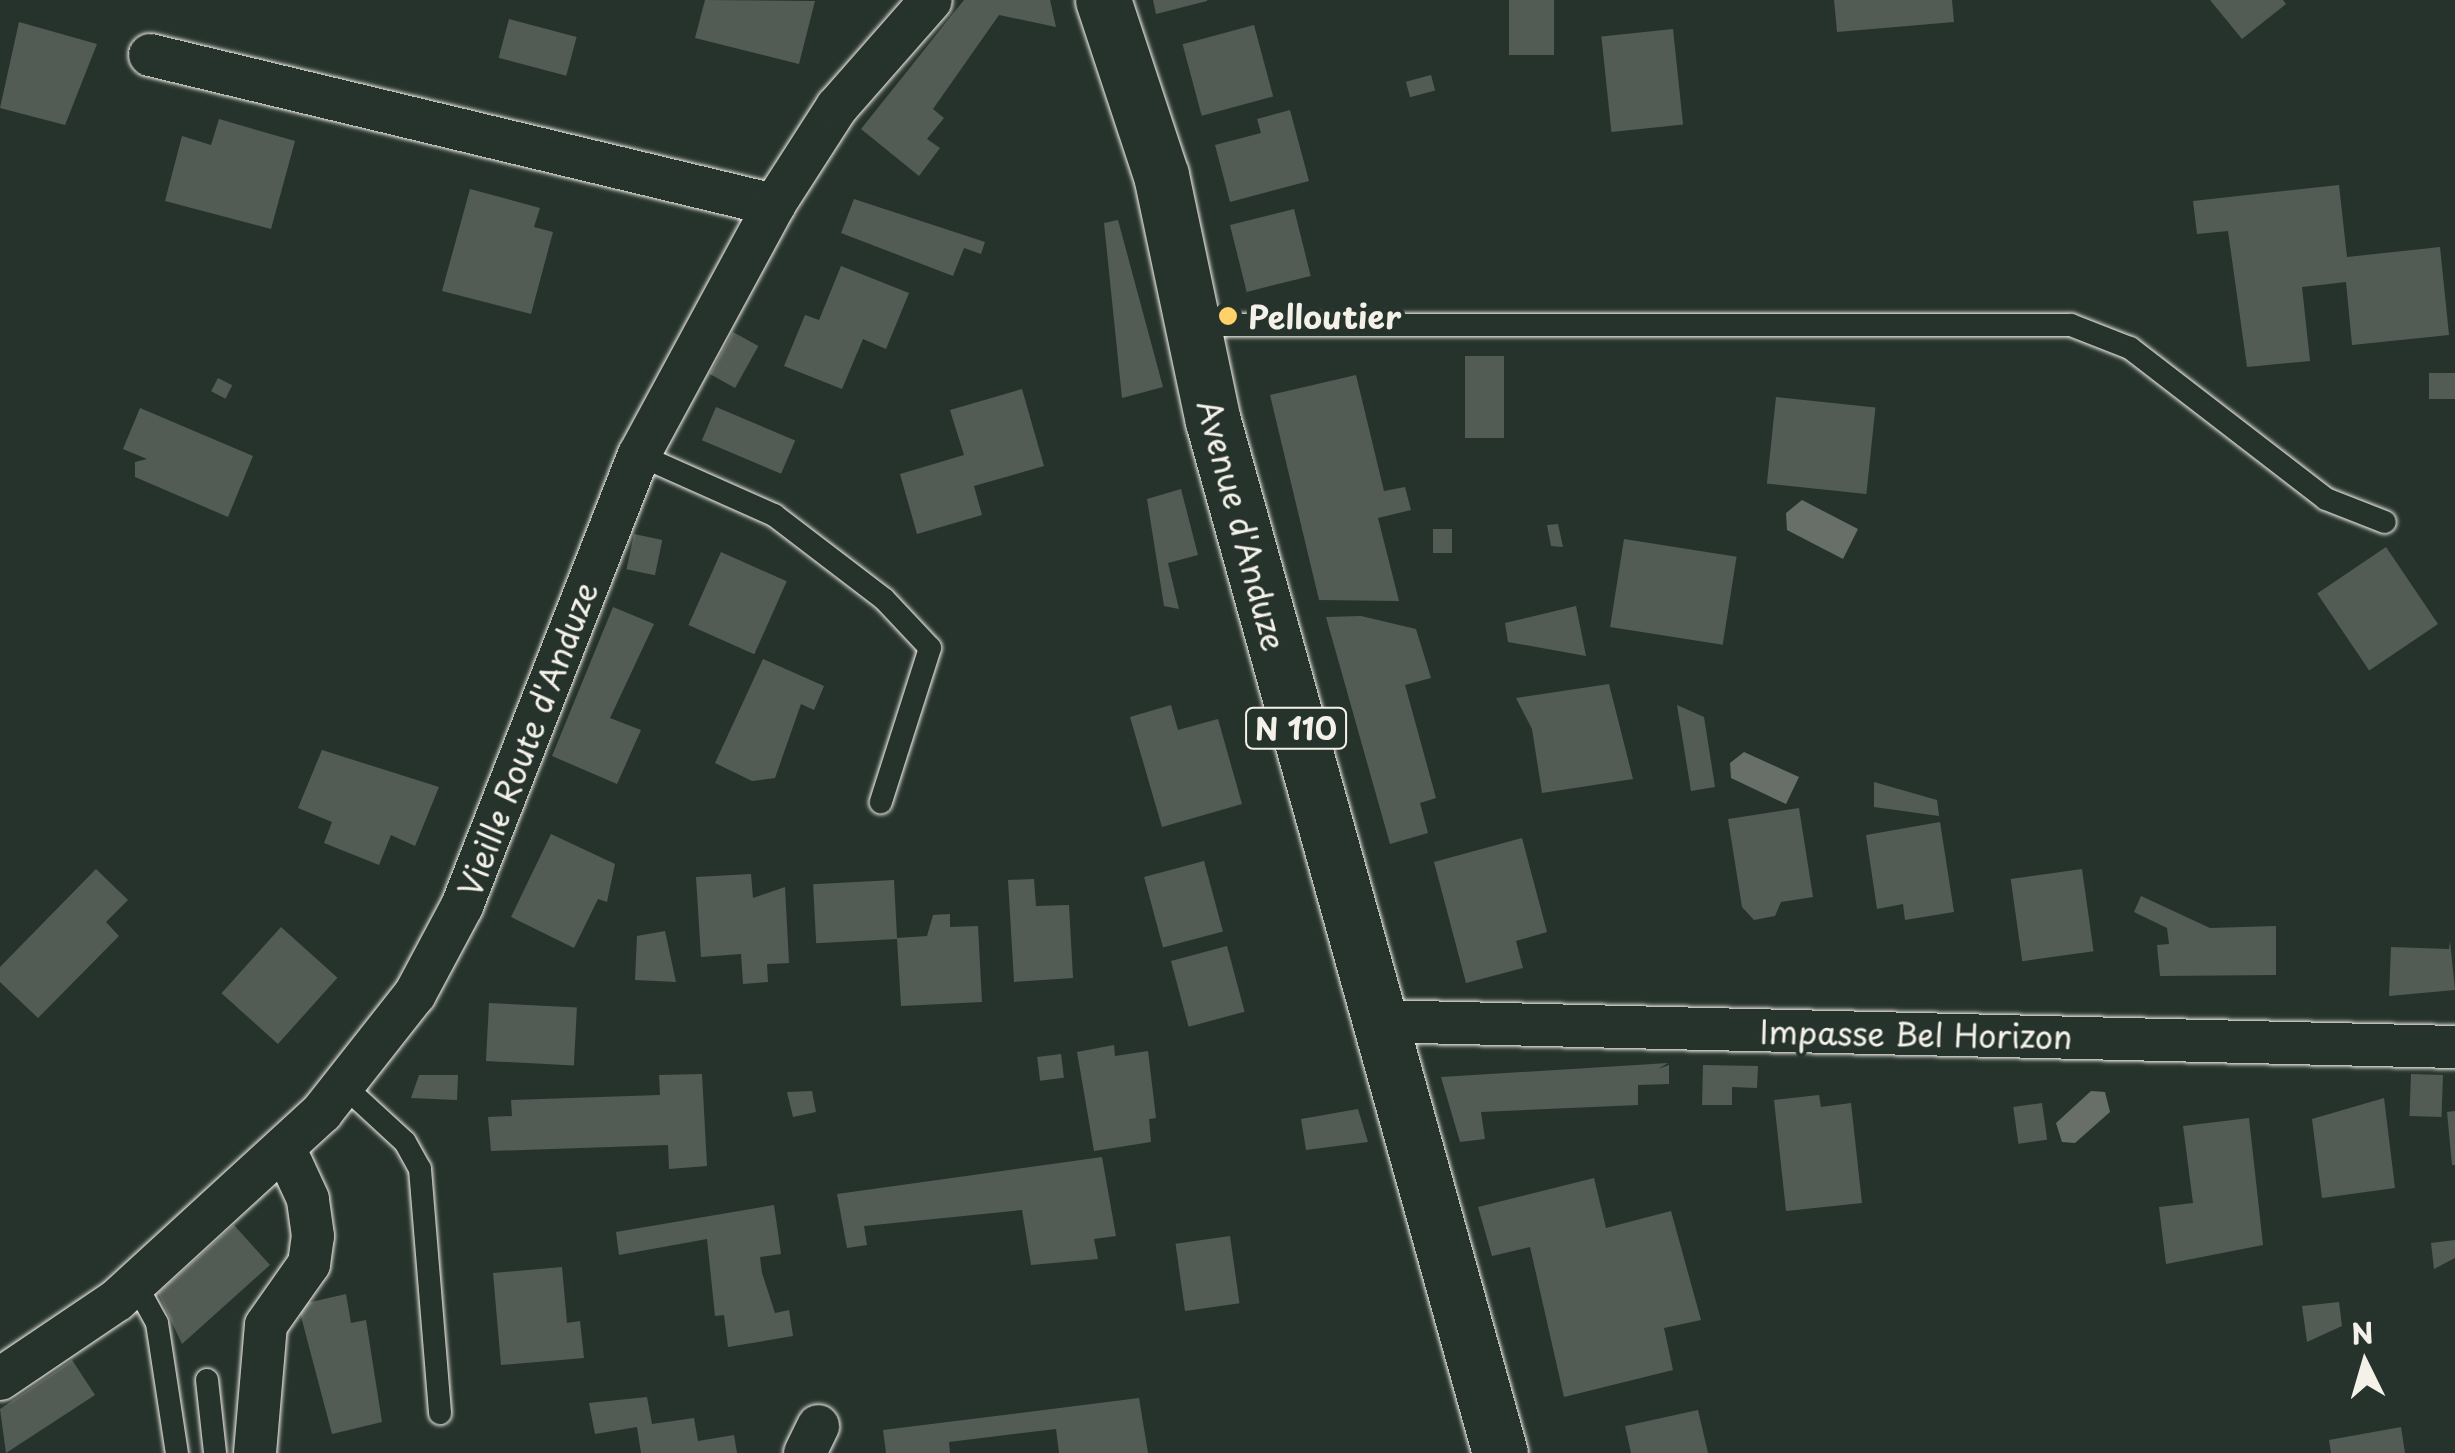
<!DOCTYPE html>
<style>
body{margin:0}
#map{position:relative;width:2455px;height:1453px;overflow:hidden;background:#26332d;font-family:"Playpen Sans",sans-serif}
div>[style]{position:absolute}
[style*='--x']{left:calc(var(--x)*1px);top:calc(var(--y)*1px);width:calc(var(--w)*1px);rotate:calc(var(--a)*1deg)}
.water>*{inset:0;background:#676f68}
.building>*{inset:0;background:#525c55;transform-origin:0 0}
.roads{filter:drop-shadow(0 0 2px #f4f1e8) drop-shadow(0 0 2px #f4f1e8)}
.service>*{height:22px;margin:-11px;padding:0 11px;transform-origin:11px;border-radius:11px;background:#26332d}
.minor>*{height:42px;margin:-21px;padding:0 21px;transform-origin:21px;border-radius:21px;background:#26332d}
.primary>*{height:55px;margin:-27.5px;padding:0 27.5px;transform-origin:27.5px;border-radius:27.5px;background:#26332d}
.dots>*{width:28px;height:28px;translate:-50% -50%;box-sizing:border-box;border:5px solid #26332d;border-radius:50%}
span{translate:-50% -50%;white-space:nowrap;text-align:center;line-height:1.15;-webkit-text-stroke:8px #26332d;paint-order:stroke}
.shield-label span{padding:2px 8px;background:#26332d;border:2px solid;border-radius:8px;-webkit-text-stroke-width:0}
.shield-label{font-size:30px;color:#f4f1e8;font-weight:700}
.poi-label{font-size:32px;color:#f4f1e8;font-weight:700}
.left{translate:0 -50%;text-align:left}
.street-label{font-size:32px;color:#f4f1e8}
.north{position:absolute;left:2315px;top:1313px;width:100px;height:100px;-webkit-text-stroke:8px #26332d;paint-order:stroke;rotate:355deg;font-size:28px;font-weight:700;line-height:40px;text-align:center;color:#f4f1e8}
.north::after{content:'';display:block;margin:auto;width:35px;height:45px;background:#f4f1e8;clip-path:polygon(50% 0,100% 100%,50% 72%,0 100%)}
</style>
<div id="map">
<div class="water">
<div style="clip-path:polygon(1802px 500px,1858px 529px,1843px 559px,1787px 530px,1786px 513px)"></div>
<div style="clip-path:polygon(1744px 752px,1799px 777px,1786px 804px,1731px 778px,1730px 763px)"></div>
<div style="clip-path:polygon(2091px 1091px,2105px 1092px,2110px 1112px,2075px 1143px,2062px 1142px,2056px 1123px)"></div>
</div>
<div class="building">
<div style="clip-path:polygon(705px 0,815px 1px,799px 64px,695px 38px)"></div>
<div style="clip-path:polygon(964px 0,1050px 0,1056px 27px,999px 15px,933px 109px,944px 118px,927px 139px,940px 148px,919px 176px,861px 129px)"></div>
<div style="clip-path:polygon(1153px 0,1207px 0,1207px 1px,1156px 14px)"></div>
<div style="left:1509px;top:0;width:45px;height:55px"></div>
<div style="clip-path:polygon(1834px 0,1952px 0,1954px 22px,1837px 32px)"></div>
<div style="clip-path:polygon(2210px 0,2283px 0,2286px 4px,2242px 39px)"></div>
<div style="left:509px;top:19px;width:70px;height:40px;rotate:15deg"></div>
<div style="clip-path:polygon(19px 22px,97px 44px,65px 125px,0 108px)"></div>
<div style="left:1254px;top:25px;width:74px;height:74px;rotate:75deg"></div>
<div style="left:1673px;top:29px;width:96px;height:72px;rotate:84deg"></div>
<div style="left:1431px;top:75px;width:16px;height:26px;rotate:75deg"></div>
<div style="clip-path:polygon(1290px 110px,1309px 181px,1230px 202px,1215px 145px,1261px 133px,1257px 119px)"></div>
<div style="clip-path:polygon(219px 119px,295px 141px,271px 229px,165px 201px,182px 136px,211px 145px)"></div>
<div style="clip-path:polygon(2339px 185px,2347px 257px,2440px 247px,2449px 335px,2352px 345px,2346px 282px,2302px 287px,2310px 361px,2247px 367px,2228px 231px,2197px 234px,2193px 201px)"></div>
<div style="clip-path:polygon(470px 189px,540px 208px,534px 227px,553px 232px,531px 314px,442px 291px)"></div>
<div style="clip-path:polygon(854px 199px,985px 242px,981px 254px,964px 248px,953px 276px,841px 233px)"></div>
<div style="left:1294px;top:209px;width:69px;height:66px;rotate:76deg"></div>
<div style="clip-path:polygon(1118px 220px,1163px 387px,1122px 398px,1104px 223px)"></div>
<div style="clip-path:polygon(841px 266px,909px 293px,886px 349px,863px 339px,842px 389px,784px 366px,805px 315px,819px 320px)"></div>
<div style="left:733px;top:332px;width:29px;height:48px;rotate:29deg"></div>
<div style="left:1465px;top:356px;width:39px;height:82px"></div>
<div style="left:2455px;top:373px;width:26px;height:26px;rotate:90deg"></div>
<div style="clip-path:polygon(1356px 375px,1384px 491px,1405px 487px,1411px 510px,1378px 518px,1399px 601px,1319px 600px,1270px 395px)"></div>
<div style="left:218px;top:378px;width:16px;height:15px;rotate:27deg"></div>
<div style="clip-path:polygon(1022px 389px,1044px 466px,974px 486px,982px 515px,917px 534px,900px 474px,964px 455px,950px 410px)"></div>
<div style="left:1776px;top:397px;width:100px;height:87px;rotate:6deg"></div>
<div style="left:716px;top:407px;width:86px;height:36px;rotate:23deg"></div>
<div style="clip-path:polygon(140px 408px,253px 456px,228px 517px,135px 477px,135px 462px,147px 459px,123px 449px)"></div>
<div style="clip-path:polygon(1181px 489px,1198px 555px,1168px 563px,1179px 609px,1164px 606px,1147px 499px)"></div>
<div style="clip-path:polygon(1558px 524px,1563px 547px,1551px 546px,1547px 525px)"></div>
<div style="left:1452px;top:529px;width:24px;height:19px;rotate:90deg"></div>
<div style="left:634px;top:534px;width:29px;height:36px;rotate:12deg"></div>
<div style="left:1624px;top:539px;width:114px;height:89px;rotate:9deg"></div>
<div style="left:2386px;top:547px;width:93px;height:83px;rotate:56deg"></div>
<div style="left:721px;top:552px;width:72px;height:80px;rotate:24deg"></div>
<div style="clip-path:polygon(1576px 606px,1586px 656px,1508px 642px,1505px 623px)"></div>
<div style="clip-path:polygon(613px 607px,654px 624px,610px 718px,641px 730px,617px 784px,552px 756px)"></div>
<div style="clip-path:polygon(1361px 616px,1416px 629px,1431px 678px,1405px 685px,1436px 798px,1420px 803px,1428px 833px,1390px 844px,1326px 617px)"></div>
<div style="clip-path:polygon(763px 659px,824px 686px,814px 710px,801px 704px,775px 778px,752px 781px,715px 763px)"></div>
<div style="clip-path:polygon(1609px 684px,1633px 779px,1542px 793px,1532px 729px,1516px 698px)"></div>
<div style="clip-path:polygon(1171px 705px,1178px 730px,1218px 719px,1242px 804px,1162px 827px,1130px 717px)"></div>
<div style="clip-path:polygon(1677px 705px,1704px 717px,1715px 787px,1691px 791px)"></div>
<div style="clip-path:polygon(322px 750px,439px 787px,415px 846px,391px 835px,379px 865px,324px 843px,332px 822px,298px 808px)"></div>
<div style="clip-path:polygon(1874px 782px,1937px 800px,1939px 816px,1874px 807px)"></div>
<div style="clip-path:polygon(1799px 808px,1813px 897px,1781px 902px,1775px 916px,1754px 920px,1742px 907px,1728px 819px)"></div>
<div style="clip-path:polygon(1940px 822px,1954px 912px,1905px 920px,1903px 904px,1877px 909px,1866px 835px)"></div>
<div style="clip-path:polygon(551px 834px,615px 864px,607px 902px,598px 899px,574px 948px,511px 917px)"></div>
<div style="clip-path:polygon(1522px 838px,1547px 932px,1516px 941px,1523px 968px,1466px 983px,1434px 862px)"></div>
<div style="left:1204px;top:861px;width:73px;height:62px;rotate:75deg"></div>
<div style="clip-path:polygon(96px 869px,128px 900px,106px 922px,119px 936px,38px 1018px,0 982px,0 967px)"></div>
<div style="left:2082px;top:869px;width:83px;height:72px;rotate:82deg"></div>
<div style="clip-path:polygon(751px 874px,753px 898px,785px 887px,789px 963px,767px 964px,768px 982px,743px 984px,741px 954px,701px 957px,696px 877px)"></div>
<div style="clip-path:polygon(1034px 879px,1036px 906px,1069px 905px,1073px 978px,1014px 982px,1008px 880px)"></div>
<div style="left:894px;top:880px;width:59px;height:81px;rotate:87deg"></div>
<div style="clip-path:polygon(2141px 896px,2210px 928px,2276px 926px,2276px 975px,2160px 976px,2157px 945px,2169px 944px,2167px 928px,2134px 912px)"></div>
<div style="clip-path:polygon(950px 914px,950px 927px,978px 926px,982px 1002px,901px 1006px,897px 938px,927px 936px,933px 915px)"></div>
<div style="left:281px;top:927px;width:76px;height:89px;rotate:42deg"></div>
<div style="clip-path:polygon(665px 931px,676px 982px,635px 980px,637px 936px)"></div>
<div style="clip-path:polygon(2450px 941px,2455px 990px,2389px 996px,2391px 947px,2449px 949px)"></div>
<div style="left:1227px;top:946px;width:68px;height:58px;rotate:75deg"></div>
<div style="left:489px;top:1003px;width:88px;height:58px;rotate:3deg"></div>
<div style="clip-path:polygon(1114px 1045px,1115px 1056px,1148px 1051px,1156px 1118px,1149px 1119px,1151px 1142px,1094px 1151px,1077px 1052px)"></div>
<div style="left:1061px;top:1054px;width:24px;height:24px;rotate:83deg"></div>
<div style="clip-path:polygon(1668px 1063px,1658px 1069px,1669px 1065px,1669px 1084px,1638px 1085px,1638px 1105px,1481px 1112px,1485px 1139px,1460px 1142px,1441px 1077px)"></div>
<div style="clip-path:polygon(1703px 1065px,1758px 1066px,1757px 1088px,1732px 1087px,1732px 1105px,1702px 1105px)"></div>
<div style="clip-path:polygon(702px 1074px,707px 1166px,669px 1169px,668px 1145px,491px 1151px,488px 1117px,512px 1116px,511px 1100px,660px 1095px,659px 1075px)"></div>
<div style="left:2411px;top:1074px;width:32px;height:42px;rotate:2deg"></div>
<div style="clip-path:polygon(419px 1075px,458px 1075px,457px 1100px,411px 1098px)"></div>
<div style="clip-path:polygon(812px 1091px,816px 1112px,793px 1117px,787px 1092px)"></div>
<div style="clip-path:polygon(1819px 1095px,1821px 1107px,1851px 1103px,1862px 1203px,1786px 1211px,1774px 1100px)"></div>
<div style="clip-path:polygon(2384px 1098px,2395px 1188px,2322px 1198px,2312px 1119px)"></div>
<div style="left:2042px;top:1103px;width:37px;height:29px;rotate:82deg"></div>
<div style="clip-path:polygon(1358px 1109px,1368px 1142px,1306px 1150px,1301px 1119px)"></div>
<div style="clip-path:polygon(2455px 1111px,2455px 1165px,2452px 1165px,2447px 1112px)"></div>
<div style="clip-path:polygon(2249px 1118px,2263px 1245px,2166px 1264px,2159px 1207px,2193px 1203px,2183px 1126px)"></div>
<div style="clip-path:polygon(1102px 1157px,1116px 1236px,1094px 1239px,1098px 1259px,1031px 1265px,1022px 1210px,864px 1226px,867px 1245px,847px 1248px,837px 1194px)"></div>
<div style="clip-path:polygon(1594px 1178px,1606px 1228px,1671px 1211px,1701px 1320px,1664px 1328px,1673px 1370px,1564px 1397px,1530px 1247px,1492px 1256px,1478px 1207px)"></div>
<div style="clip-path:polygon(774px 1205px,781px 1254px,760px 1257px,762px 1273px,775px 1313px,789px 1310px,793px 1336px,728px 1347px,724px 1315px,715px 1316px,707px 1239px,619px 1255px,616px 1232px)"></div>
<div style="clip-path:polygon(234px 1225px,270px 1265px,182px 1344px,158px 1293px)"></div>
<div style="left:1230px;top:1236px;width:68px;height:55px;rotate:82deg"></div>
<div style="clip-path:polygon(2455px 1240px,2455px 1258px,2434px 1269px,2431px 1243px)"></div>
<div style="clip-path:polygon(562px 1267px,567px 1323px,580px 1321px,584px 1358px,501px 1365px,493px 1273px)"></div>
<div style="clip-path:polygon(346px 1294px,351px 1323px,366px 1320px,382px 1422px,332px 1434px,298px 1305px)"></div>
<div style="clip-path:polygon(2339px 1302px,2342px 1326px,2307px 1342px,2302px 1306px)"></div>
<div style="clip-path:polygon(72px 1360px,95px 1395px,6px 1453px,0 1409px)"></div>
<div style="clip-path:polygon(647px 1397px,652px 1424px,694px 1418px,698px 1441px,734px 1435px,737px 1453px,641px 1453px,637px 1427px,595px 1434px,589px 1403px)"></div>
<div style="clip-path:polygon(1139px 1398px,1148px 1453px,1059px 1453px,1056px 1429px,949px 1442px,950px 1453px,886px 1453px,883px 1430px)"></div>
<div style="clip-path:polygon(1698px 1410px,1708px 1453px,1631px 1453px,1625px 1426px)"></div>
<div style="clip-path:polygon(2401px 1427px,2405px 1453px,2331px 1453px,2329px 1440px)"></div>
</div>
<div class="roads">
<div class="service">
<div style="--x:1194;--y:325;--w:877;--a:0"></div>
<div style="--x:2071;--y:325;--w:63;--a:21.3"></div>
<div style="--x:2130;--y:348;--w:247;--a:37.6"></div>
<div style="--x:2326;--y:499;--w:63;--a:21.3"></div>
<div style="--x:639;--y:455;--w:148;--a:24"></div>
<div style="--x:774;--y:515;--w:138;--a:37.4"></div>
<div style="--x:884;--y:599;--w:67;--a:46.8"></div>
<div style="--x:930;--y:648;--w:162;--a:107.7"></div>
<div style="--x:343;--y:1085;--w:84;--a:42.6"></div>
<div style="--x:405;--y:1142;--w:31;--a:61"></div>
<div style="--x:420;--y:1169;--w:245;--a:85.3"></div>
<div style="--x:135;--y:1283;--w:46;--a:61.2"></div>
<div style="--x:157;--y:1323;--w:132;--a:81.3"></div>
<div style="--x:207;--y:1380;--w:73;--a:83.7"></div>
</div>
<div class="minor">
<div style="--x:150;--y:55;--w:642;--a:13.52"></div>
<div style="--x:1376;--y:1021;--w:1079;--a:1.38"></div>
<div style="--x:0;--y:1379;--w:141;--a:-34"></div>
<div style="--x:117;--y:1300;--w:278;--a:-42.5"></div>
<div style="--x:322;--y:1112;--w:150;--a:-51.8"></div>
<div style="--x:415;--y:994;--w:100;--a:-61.9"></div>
<div style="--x:462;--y:906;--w:484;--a:-68.6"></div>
<div style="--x:639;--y:455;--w:284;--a:-61.6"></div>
<div style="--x:774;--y:205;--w:117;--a:-57.3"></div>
<div style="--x:837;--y:107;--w:142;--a:-48.7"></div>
<div style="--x:255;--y:1453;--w:128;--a:-85.1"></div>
<div style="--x:266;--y:1325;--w:75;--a:-54.8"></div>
<div style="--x:309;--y:1264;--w:28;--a:-82"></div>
<div style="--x:313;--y:1236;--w:37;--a:-98"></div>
<div style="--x:308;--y:1199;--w:57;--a:-114.8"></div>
<div style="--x:805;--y:1453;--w:30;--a:-64"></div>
</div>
<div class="primary">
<div style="--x:1103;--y:0;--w:184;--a:71.7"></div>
<div style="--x:1161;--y:175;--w:251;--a:78.1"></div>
<div style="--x:1213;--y:421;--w:1071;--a:74.46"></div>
</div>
</div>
<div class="dots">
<div style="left:1228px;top:316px;background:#ffd166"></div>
</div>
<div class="shield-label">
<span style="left:1296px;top:728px">N 110</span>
</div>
<div class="poi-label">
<span class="left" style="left:1248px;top:316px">Pelloutier</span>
</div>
<div class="street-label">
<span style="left:1242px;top:525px;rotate:75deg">Avenue d'Anduze</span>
<span style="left:527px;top:739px;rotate:-69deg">Vieille Route d'Anduze</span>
<span style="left:1916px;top:1034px;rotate:1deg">Impasse Bel Horizon</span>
</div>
<div class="north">N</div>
</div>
